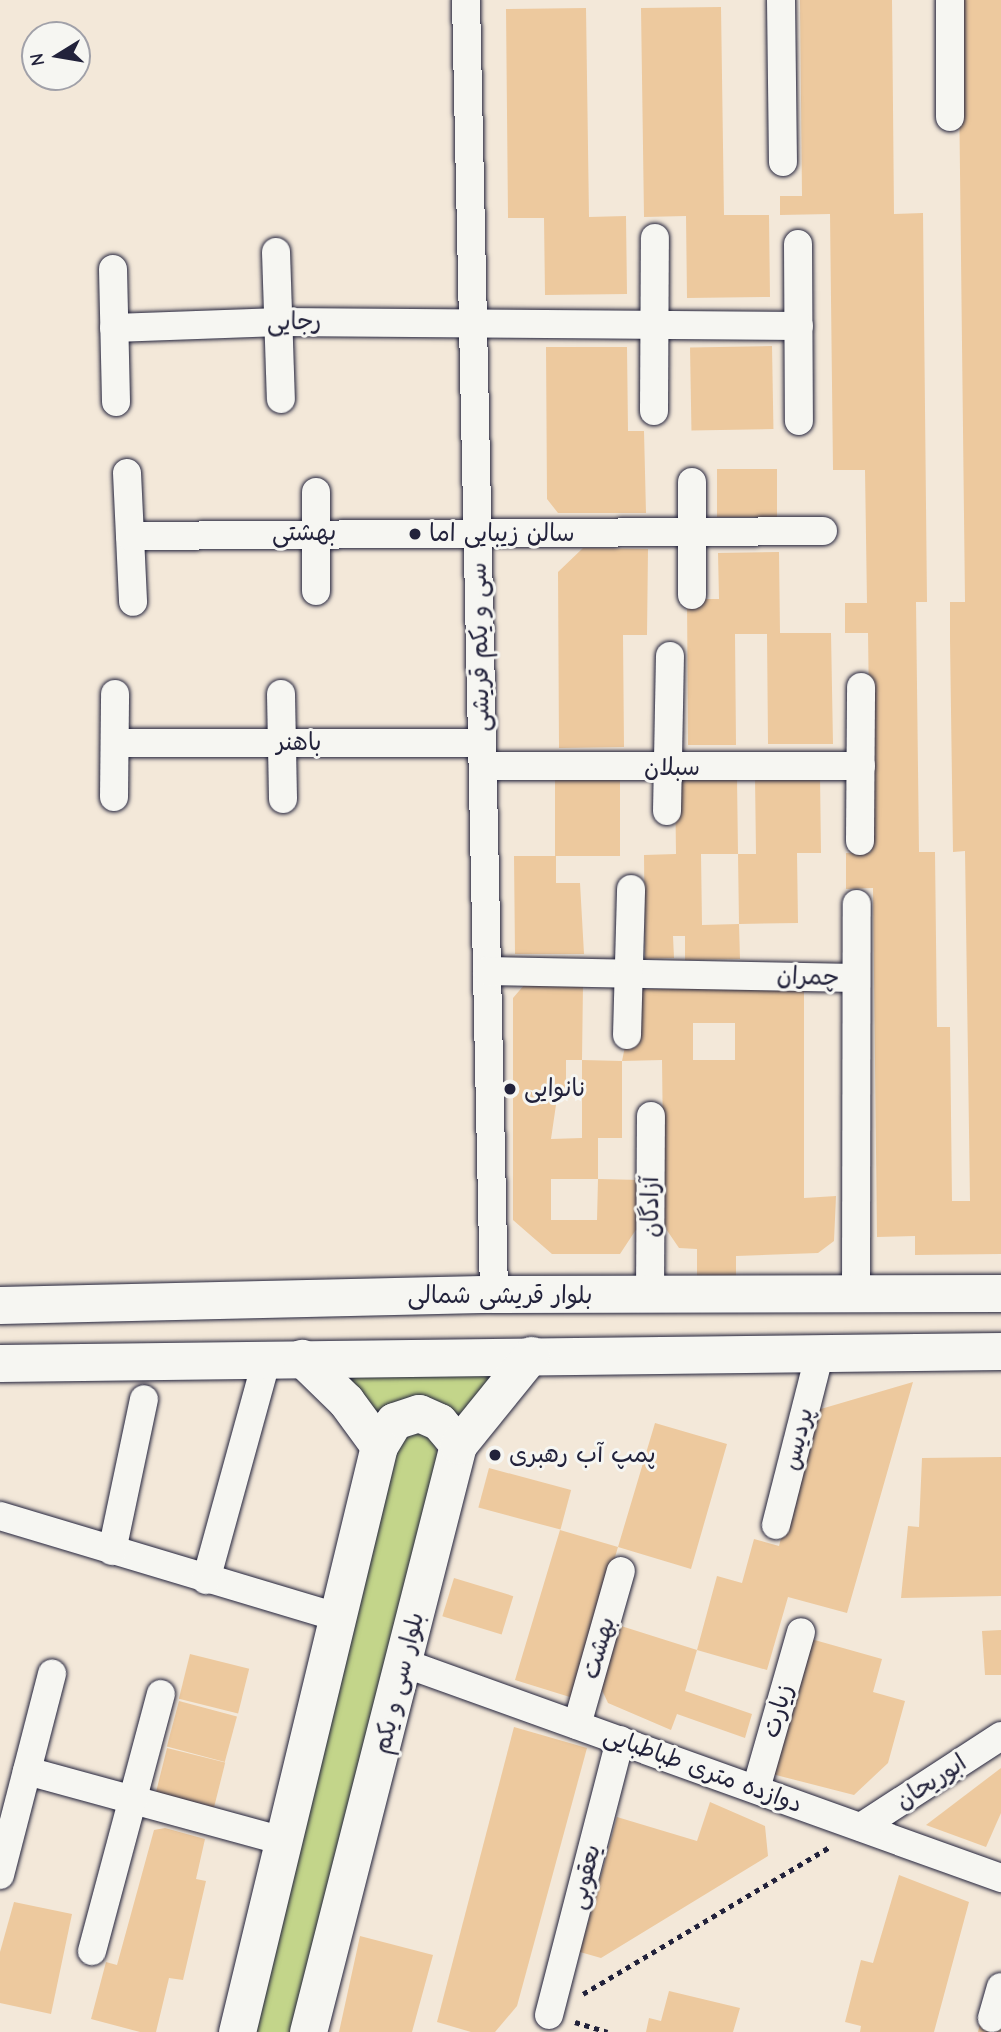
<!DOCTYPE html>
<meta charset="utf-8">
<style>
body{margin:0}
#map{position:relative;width:1001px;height:2032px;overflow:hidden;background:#f3e8d9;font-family:"Comic Neue","Playpen Sans Arabic",sans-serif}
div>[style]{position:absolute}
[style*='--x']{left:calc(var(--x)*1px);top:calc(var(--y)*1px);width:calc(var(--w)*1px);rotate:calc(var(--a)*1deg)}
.green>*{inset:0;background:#c3d58a}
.building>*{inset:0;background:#edc99e;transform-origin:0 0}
.path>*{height:4.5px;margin-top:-2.25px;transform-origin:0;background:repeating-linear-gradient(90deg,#22223b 0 5px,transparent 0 10px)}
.roads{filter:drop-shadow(0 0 2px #22223b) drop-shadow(0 0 2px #22223b)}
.minor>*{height:28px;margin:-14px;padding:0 14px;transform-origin:14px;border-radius:14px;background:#f6f6f2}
.major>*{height:37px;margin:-18.5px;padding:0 18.5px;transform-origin:18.5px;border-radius:18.5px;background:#f6f6f2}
.dots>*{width:19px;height:19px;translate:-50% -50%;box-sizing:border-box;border:4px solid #f6f6f2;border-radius:50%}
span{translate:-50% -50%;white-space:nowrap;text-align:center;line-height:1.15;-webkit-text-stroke:6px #f6f6f2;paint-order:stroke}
.street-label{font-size:24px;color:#22223b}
.poi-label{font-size:24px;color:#22223b}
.left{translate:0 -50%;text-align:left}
.north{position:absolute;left:21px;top:21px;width:70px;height:70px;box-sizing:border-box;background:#f6f6f2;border:2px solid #a1a1a9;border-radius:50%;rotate:259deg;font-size:19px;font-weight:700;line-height:28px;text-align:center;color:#22223b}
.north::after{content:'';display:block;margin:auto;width:24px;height:32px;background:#22223b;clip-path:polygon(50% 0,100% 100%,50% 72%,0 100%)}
</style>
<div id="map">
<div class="green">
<div style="clip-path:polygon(510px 1364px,458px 1430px,379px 1431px,323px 1367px)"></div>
<div style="clip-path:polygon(418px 1431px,432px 1438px,439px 1456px,299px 2032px,244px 2032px,399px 1436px)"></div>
</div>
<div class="building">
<div style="clip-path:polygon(800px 0,892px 0,894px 214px,923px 213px,927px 602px,916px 602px,919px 852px,935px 852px,937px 1027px,950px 1027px,952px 1201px,970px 1201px,965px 851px,953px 852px,950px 640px,950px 602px,965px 602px,958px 0,1001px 0,1001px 1254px,915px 1255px,915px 1236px,877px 1237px,873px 888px,846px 889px,846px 853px,871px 852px,868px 633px,845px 633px,845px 603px,867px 603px,865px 470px,833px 470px,830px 214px,780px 215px,780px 196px,802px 196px)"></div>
<div style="clip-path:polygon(721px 7px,724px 215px,769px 215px,770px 297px,687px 298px,686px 216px,644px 217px,641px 8px)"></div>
<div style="clip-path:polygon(586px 8px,589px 217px,626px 216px,627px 294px,545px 295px,544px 218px,508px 218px,506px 9px)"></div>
<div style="left:772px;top:346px;width:83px;height:82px;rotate:89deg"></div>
<div style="clip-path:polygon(546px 347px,627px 347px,628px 431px,644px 431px,646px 513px,558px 513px,547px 499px)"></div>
<div style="left:717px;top:469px;width:60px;height:48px"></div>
<div style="clip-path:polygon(583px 548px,648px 549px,647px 635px,623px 635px,624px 747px,559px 748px,558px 572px)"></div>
<div style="clip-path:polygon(779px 552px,780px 633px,831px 633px,833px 744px,768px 744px,767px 634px,735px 634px,736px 745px,688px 745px,687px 599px,719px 599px,718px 553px)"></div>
<div style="clip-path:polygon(820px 776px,821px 853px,797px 853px,798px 923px,739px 924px,738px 854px,756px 854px,755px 777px)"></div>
<div style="clip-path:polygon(737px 777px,738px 854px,701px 854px,702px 925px,739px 924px,740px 959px,685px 960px,685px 936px,673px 936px,674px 958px,645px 959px,644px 855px,676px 854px,675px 778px)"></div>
<div style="left:555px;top:778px;width:65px;height:78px"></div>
<div style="clip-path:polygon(514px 856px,556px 856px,556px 883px,580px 883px,584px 954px,515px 954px)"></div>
<div style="clip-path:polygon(525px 984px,583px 985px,582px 1060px,566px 1060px,566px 1098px,557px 1098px,551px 1139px,582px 1138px,582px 1060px,622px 1061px,622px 1138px,598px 1138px,598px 1179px,551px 1179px,551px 1220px,597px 1220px,598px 1179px,641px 1180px,639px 1225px,620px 1254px,552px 1254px,513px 1220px,513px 998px)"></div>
<div style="clip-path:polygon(evenodd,637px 989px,804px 989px,804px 1198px,836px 1196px,834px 1241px,818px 1253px,736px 1256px,736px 1278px,697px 1278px,697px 1249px,679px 1248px,664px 1226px,662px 1060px,622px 1061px,637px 989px,693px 1023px,735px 1023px,735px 1060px,693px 1060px,693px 1023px)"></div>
<div style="clip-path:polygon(913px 1382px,847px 1613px,788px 1597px,767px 1670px,697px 1650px,685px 1691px,752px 1714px,745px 1738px,677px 1714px,671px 1730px,608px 1703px,600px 1686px,618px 1625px,697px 1650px,717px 1576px,742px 1583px,754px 1539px,779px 1546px,814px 1411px)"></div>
<div style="clip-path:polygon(655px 1423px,727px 1444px,691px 1569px,618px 1547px,573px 1698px,515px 1680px,560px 1530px,618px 1547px)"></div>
<div style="clip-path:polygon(1001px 1457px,1001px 1596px,901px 1598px,908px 1526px,919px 1527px,922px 1458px)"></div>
<div style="left:489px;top:1468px;width:85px;height:41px;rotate:15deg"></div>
<div style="left:454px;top:1578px;width:62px;height:40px;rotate:17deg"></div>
<div style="clip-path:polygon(1001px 1630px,1001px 1675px,985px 1675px,982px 1631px)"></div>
<div style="clip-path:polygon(811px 1639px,882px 1659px,873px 1692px,905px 1701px,888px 1763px,854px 1795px,772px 1774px)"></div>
<div style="left:190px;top:1654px;width:61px;height:46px;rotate:14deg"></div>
<div style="left:179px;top:1701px;width:60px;height:47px;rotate:15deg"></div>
<div style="clip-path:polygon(514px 1727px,587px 1748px,517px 2006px,495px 2032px,471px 2032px,437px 2022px)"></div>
<div style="left:167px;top:1748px;width:60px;height:46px;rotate:14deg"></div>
<div style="clip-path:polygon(1001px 1768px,1001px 1813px,986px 1847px,926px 1825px)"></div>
<div style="clip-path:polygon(710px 1802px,765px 1826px,768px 1856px,601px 1958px,580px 1952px,617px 1817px,697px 1841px)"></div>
<div style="clip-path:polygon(165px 1828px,205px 1839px,196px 1879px,206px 1881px,183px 1980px,169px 1978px,156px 2032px,140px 2032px,91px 2019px,106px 1962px,117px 1965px,154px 1830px)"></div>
<div style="clip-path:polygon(899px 1875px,969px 1902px,934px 2032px,860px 2032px,861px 2026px,845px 2022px,861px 1960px,873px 1963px)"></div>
<div style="clip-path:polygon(14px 1902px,72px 1914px,51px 2014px,0 2003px,0 1952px)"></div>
<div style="clip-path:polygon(360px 1936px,433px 1955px,412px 2032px,339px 2032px)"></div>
<div style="clip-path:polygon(669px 1991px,740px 2008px,733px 2032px,646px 2032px,649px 2018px,661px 2021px)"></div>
<div style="clip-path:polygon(1001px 2012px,1001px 2032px,978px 2032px,981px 2019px)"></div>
</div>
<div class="path">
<div style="--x:583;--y:1994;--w:289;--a:-30.8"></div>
<div style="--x:575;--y:2022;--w:34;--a:17"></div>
</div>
<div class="roads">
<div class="minor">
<div style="--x:466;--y:0;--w:1294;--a:88.76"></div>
<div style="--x:781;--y:0;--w:162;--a:89.3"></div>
<div style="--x:950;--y:0;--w:117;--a:90"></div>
<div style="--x:798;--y:244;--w:177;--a:89.7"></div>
<div style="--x:276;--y:252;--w:147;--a:88.1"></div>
<div style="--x:113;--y:269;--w:133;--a:88.7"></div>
<div style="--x:114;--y:328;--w:166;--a:-2.1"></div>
<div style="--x:280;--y:322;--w:519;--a:0.44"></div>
<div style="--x:654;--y:411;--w:173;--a:-89.7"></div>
<div style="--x:127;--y:473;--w:129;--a:87.3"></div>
<div style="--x:316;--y:492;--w:99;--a:90"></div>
<div style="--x:130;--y:536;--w:693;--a:-0.41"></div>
<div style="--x:692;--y:595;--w:113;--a:-90"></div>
<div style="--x:281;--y:694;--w:105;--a:88.9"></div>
<div style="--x:117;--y:743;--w:365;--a:0"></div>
<div style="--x:483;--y:766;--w:378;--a:0"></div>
<div style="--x:114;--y:797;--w:103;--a:-89.4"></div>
<div style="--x:667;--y:811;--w:155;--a:-88.9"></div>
<div style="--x:860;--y:841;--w:154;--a:-89.6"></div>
<div style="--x:487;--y:971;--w:369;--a:1.1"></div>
<div style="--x:627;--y:1035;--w:146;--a:-88.4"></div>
<div style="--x:856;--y:1293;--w:389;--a:-89.9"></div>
<div style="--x:650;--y:1298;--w:182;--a:-89.7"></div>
<div style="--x:0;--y:1516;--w:352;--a:16.7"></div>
<div style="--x:776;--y:1525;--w:178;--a:-75.7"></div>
<div style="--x:112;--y:1551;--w:155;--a:-78.1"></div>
<div style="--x:206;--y:1580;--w:229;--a:-74.6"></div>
<div style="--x:404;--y:1663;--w:635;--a:19.81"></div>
<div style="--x:577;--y:1725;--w:160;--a:-74.1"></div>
<div style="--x:27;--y:1771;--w:265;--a:15.3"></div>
<div style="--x:756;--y:1789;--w:163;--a:-74"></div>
<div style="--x:861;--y:1827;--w:167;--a:-33"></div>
<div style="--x:0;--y:1875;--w:208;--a:-75.5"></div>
<div style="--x:92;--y:1951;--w:266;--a:-75"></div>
<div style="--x:549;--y:2015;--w:284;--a:-75.5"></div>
<div style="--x:992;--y:2018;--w:32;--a:-74"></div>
</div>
<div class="major">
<div style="--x:0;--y:1305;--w:494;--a:-1.3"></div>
<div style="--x:494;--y:1294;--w:507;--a:-0.11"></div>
<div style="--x:0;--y:1363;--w:1001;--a:-0.69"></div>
<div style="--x:379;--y:1446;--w:29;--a:-59"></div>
<div style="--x:394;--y:1421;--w:26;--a:-18"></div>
<div style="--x:419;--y:1413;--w:22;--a:24"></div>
<div style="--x:439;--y:1422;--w:30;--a:50"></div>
<div style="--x:237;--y:2032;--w:603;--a:-76.38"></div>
<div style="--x:379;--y:1446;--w:56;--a:-126.3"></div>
<div style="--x:346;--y:1401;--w:62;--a:-135.7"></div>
<div style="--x:308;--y:2032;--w:606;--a:-75.67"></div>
<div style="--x:458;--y:1445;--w:116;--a:-51"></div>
</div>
</div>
<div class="dots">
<div style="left:415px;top:534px;background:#22223b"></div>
<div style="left:510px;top:1089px;background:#22223b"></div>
<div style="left:495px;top:1455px;background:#22223b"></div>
</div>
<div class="street-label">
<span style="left:294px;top:322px;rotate:-1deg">رجایی</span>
<span style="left:304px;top:533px;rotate:-1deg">بهشتی</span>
<span style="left:480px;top:647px;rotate:-91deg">سی و یکم قریشی</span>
<span style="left:299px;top:743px">باهنر</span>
<span style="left:672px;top:768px">سبلان</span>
<span style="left:808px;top:977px;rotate:2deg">چمران</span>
<span style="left:651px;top:1207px;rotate:-90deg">آزادگان</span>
<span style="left:500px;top:1296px">بلوار قریشی شمالی</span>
<span style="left:798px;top:1439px;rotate:-76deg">پردیس</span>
<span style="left:599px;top:1648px;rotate:-74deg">بهشت</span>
<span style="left:399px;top:1683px;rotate:-76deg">بلوار سی و یکم</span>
<span style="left:778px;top:1711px;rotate:-74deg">زیارت</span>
<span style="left:703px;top:1770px;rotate:20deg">دوازده متری طباطبایی</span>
<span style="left:931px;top:1782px;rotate:-33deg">ابوریحان</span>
<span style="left:585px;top:1877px;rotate:-76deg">یعقوبی</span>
</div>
<div class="poi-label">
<span class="left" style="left:429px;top:534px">سالن زیبایی اما</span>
<span class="left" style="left:524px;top:1089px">نانوایی</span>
<span class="left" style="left:509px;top:1455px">پمپ آب رهبری</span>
</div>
<div class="north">N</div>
</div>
